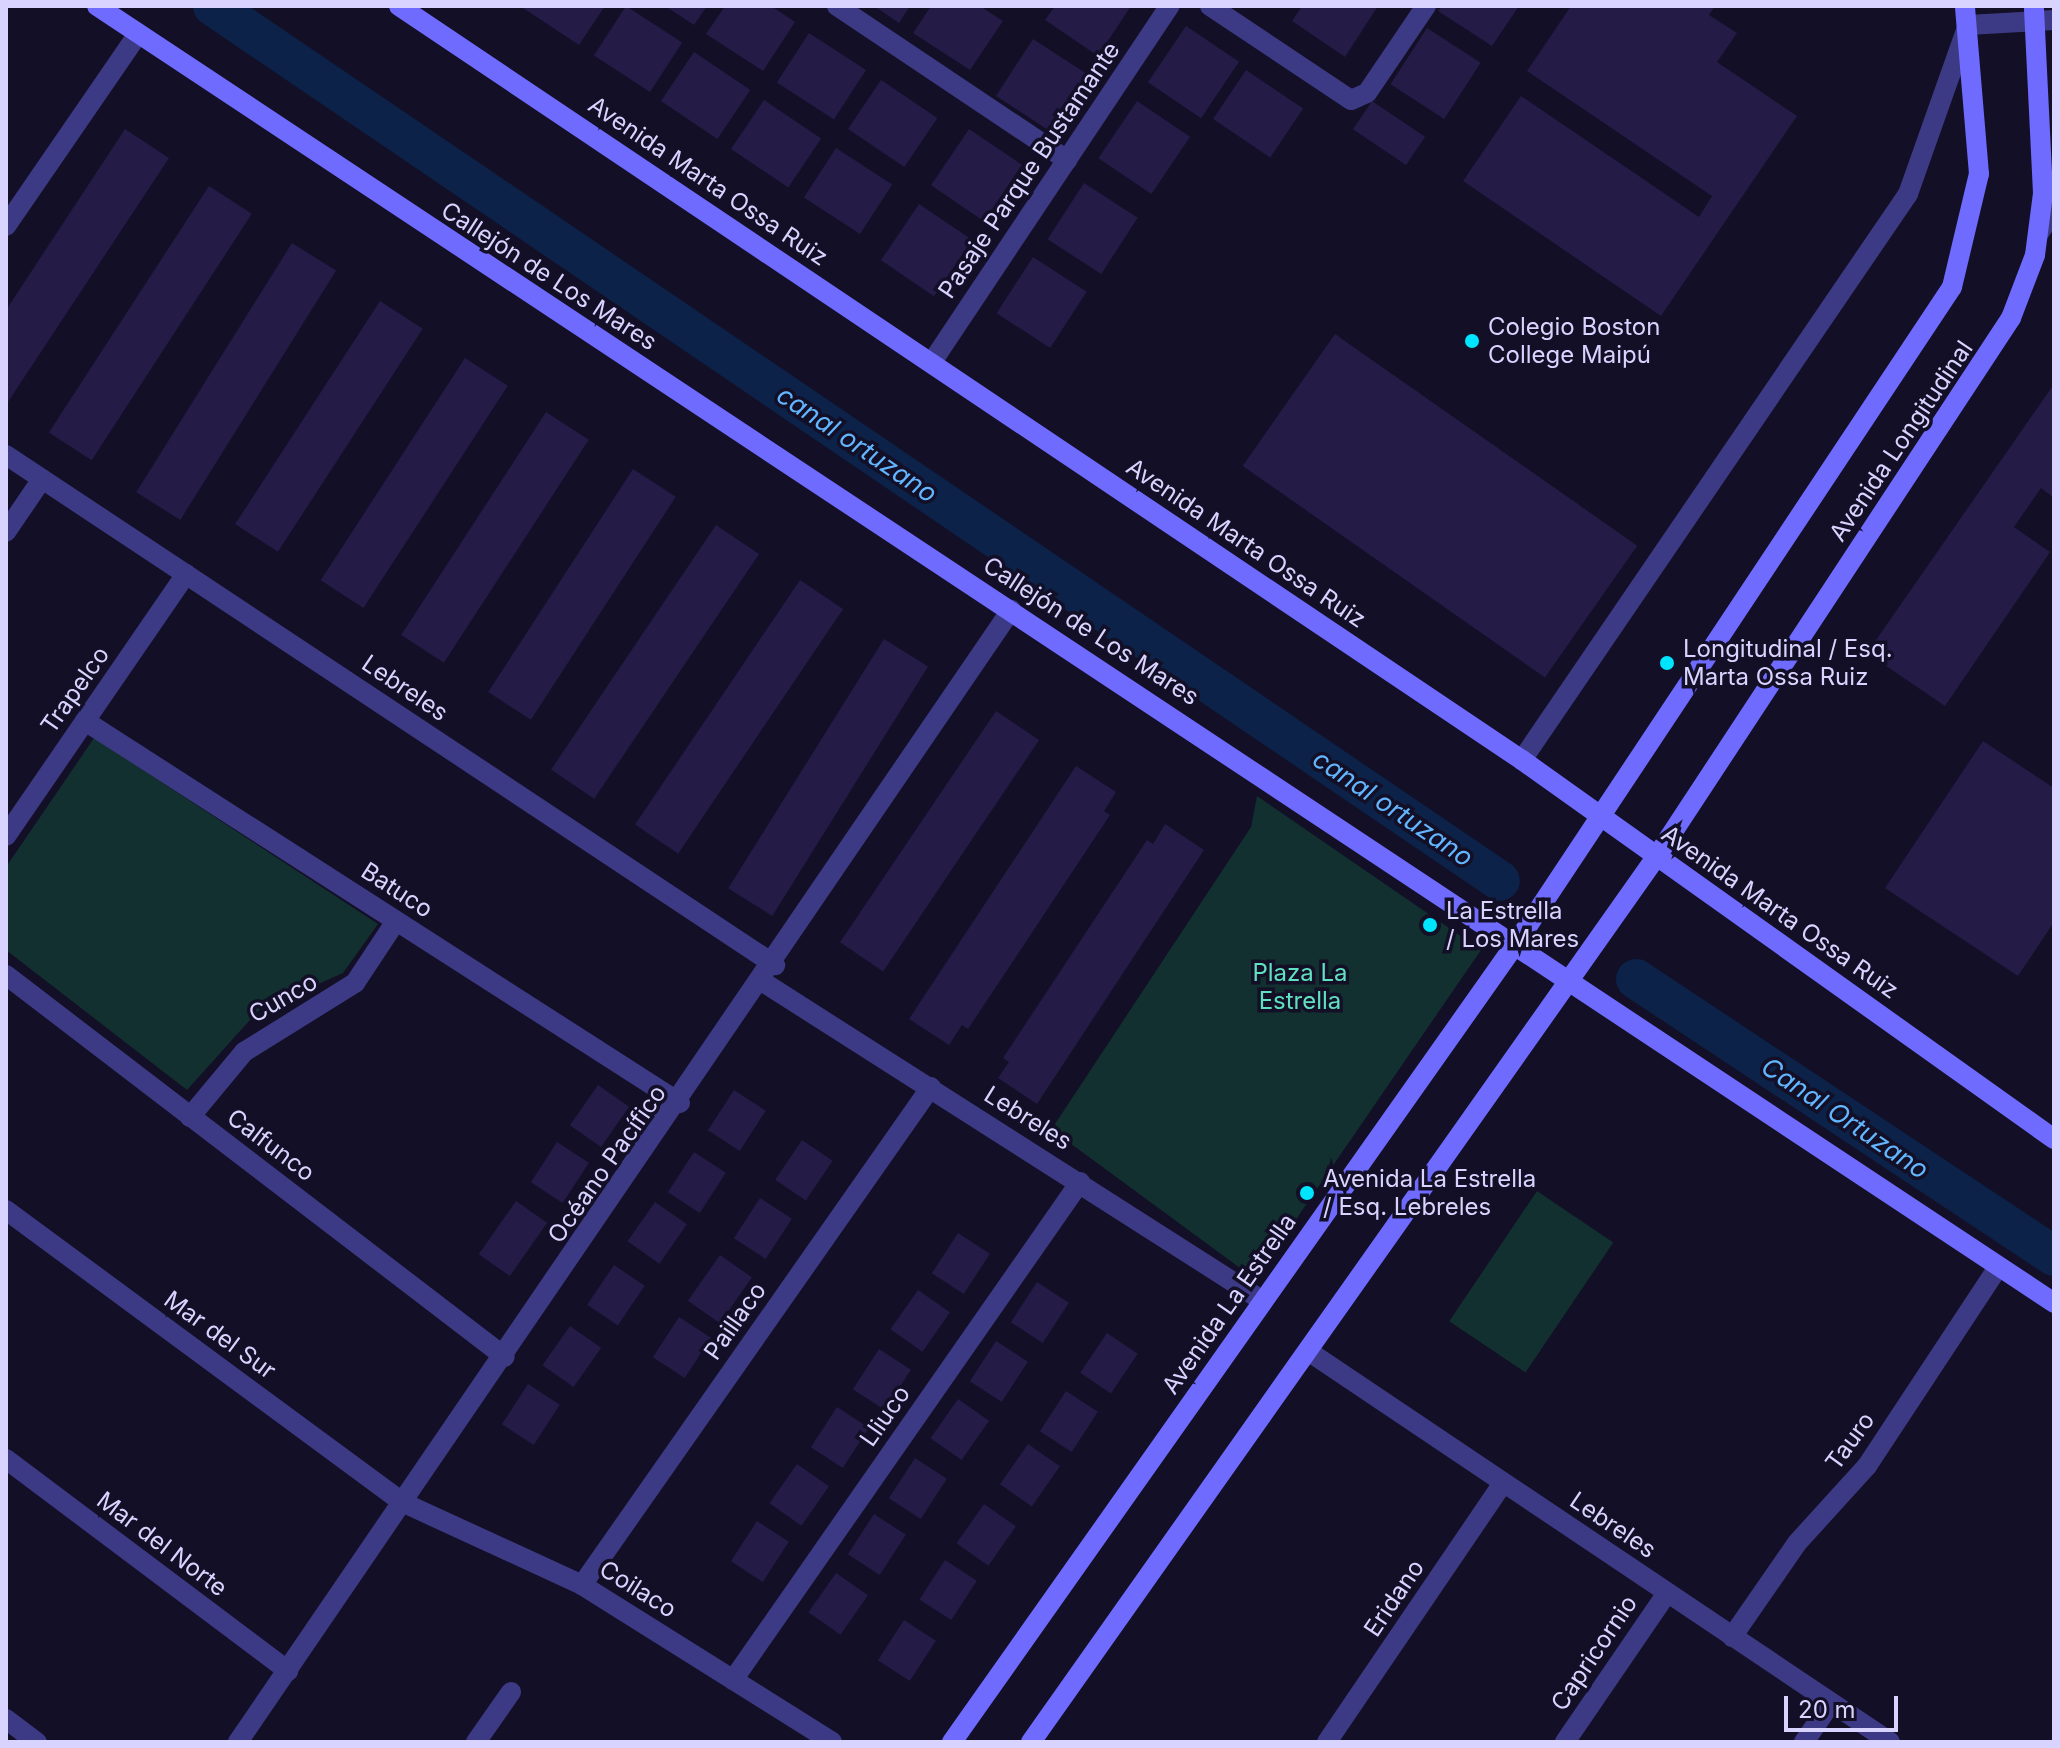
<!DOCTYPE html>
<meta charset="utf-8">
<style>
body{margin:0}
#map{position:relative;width:2060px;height:1748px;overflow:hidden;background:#130f26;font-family:Inter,sans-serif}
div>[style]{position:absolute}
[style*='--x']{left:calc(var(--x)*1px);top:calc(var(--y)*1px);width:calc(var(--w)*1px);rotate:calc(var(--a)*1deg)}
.green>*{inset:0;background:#12302f;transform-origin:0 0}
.canal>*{height:40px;margin:-20px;padding:0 20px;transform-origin:20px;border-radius:20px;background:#0c2248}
.building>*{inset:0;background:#241b47;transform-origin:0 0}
.lane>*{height:20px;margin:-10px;padding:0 10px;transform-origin:10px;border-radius:10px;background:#3d3a85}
.street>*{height:20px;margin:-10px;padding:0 10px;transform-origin:10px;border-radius:10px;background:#3d3a85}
.secondary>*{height:20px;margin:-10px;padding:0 10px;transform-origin:10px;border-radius:10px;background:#6f6bff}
.dots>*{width:22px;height:22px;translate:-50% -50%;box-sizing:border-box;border:4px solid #130f26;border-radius:50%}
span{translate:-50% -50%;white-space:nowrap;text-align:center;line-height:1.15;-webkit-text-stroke:7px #130f26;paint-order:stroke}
.street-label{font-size:24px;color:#d9d4ff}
.poi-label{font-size:24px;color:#d9d4ff}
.left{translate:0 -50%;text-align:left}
.park-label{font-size:24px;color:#5fe0c0}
.water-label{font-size:26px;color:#62b6ff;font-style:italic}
.frame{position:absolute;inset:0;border:8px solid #d9d4ff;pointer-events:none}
.scale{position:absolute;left:1784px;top:1696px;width:114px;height:36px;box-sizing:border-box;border:4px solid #d9d4ff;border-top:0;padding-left:10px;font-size:24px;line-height:28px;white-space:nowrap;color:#d9d4ff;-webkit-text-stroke:6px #130f26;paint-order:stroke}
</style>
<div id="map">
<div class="green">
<div style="clip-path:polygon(94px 738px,378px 924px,343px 973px,258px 1011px,187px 1090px,6px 950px,6px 867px)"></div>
<div style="clip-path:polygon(1257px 796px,1481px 950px,1255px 1279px,1059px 1135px,1055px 1124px,1251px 827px)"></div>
<div style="left:1537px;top:1191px;width:92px;height:157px;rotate:34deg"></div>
</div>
<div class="canal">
<div style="--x:213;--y:6;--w:1556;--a:34.21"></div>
<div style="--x:1636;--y:979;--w:501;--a:33.53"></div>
</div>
<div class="building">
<div style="clip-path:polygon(520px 6px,605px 6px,579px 45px)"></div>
<div style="left:626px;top:6px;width:67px;height:59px;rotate:33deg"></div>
<div style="clip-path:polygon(665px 6px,707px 6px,694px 25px)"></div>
<div style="clip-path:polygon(725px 6px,771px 6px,795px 22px,763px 71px,706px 34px)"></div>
<div style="clip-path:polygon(874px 6px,910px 6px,899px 23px)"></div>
<div style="clip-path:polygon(931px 6px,980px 6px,1003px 21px,970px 70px,913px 33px)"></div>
<div style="clip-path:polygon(1055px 6px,1131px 6px,1098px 56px,1045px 20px)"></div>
<div style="clip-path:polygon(1302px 6px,1378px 6px,1345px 57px,1292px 21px)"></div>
<div style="clip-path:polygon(1442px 6px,1519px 6px,1492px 46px,1438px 11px)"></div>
<div style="clip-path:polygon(1571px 6px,1715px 6px,1709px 15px,1737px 33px,1717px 62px,1797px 116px,1661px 316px,1463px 181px,1521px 96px,1699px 217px,1712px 196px,1527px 71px)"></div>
<div style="left:1186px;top:26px;width:64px;height:68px;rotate:34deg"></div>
<div style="left:1427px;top:28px;width:64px;height:67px;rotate:33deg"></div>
<div style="left:809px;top:33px;width:68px;height:59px;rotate:33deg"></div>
<div style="left:1033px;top:39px;width:64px;height:68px;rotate:33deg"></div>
<div style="left:694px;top:52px;width:68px;height:59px;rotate:34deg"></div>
<div style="left:1246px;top:70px;width:69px;height:59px;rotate:34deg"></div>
<div style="left:881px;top:80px;width:68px;height:59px;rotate:34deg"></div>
<div style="left:764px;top:100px;width:69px;height:59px;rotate:34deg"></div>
<div style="left:1137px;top:101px;width:64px;height:69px;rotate:34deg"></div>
<div style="left:1372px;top:101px;width:64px;height:34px;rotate:34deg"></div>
<div style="clip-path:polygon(125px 129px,169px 158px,6px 405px,6px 310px)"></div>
<div style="left:969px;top:129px;width:64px;height:68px;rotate:34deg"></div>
<div style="left:836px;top:148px;width:67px;height:59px;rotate:33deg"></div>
<div style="left:1084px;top:183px;width:64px;height:67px;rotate:33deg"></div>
<div style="left:209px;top:186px;width:51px;height:294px;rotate:33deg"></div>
<div style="left:919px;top:204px;width:64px;height:68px;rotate:34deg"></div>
<div style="left:292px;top:243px;width:52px;height:294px;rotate:32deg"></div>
<div style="left:1033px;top:257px;width:64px;height:67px;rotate:33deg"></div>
<div style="left:380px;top:301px;width:51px;height:266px;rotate:33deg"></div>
<div style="left:1335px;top:334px;width:369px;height:161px;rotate:35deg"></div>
<div style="left:465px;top:358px;width:51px;height:265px;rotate:33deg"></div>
<div style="clip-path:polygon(2054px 384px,2054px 498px,2041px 488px,2014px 527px,2050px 552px,1945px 706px,1867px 653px)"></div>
<div style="left:546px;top:412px;width:51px;height:266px;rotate:33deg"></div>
<div style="left:633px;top:469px;width:51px;height:266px;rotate:33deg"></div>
<div style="left:716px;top:525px;width:52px;height:295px;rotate:34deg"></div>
<div style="left:800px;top:580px;width:52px;height:295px;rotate:34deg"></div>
<div style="left:884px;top:639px;width:52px;height:294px;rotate:32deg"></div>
<div style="left:996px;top:711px;width:52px;height:279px;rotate:34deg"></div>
<div style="clip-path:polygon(1983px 741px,2054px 788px,2054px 922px,2018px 976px,1885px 888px)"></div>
<div style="clip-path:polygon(1076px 766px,1116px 792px,1104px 811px,1110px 815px,968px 1029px,962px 1025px,949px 1045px,909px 1019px)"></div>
<div style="clip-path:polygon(1165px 824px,1204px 850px,1037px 1104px,998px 1078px,1009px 1062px,1003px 1058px,1147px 840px,1153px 844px)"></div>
<div style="left:598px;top:1085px;width:38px;height:49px;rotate:35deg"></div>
<div style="left:734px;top:1090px;width:38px;height:48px;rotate:33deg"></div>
<div style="left:802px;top:1140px;width:37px;height:48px;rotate:34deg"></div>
<div style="left:557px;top:1142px;width:38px;height:48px;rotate:33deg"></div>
<div style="left:694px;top:1152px;width:38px;height:48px;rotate:33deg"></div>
<div style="left:760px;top:1198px;width:38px;height:48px;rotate:33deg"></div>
<div style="left:516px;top:1201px;width:38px;height:65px;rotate:35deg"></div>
<div style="left:655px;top:1202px;width:39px;height:48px;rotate:35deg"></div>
<div style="left:958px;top:1233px;width:38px;height:48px;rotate:33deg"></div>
<div style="left:720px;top:1255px;width:39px;height:56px;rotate:35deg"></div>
<div style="left:614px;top:1265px;width:37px;height:48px;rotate:34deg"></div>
<div style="left:1037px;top:1282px;width:38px;height:48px;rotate:33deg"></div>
<div style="left:918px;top:1290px;width:39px;height:48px;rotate:35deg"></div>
<div style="left:679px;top:1317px;width:38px;height:48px;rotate:33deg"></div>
<div style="left:570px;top:1326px;width:38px;height:48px;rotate:35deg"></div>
<div style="left:1107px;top:1333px;width:37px;height:48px;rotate:34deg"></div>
<div style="left:996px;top:1341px;width:38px;height:48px;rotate:33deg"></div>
<div style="left:879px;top:1349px;width:38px;height:48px;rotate:33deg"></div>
<div style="left:528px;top:1384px;width:38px;height:48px;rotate:33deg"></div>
<div style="left:1066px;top:1391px;width:38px;height:48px;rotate:33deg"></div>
<div style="left:958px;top:1399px;width:38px;height:48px;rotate:35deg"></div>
<div style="left:837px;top:1407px;width:38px;height:48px;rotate:33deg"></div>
<div style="left:1028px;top:1444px;width:39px;height:49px;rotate:35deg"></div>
<div style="left:915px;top:1458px;width:38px;height:48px;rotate:33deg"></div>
<div style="left:797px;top:1464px;width:39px;height:48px;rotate:35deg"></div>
<div style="left:984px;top:1504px;width:39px;height:48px;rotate:35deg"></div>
<div style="left:874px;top:1514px;width:38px;height:48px;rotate:33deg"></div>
<div style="left:757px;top:1521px;width:38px;height:48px;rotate:33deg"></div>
<div style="left:945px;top:1560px;width:38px;height:47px;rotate:33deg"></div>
<div style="left:836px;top:1573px;width:39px;height:48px;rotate:35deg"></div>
<div style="left:904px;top:1620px;width:38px;height:48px;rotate:33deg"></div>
</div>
<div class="lane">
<div style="--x:1522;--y:760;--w:685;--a:-55.71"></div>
</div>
<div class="street">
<div style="--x:837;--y:6;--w:277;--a:33.8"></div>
<div style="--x:1210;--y:6;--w:169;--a:33.7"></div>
<div style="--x:1351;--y:100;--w:17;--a:-24"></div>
<div style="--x:1367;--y:93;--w:105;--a:-55.9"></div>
<div style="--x:1908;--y:194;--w:179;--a:-70.5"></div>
<div style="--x:1968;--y:25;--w:86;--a:-3.3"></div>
<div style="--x:6;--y:226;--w:233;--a:-55.5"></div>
<div style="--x:2039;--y:233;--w:27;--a:-56"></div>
<div style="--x:932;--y:362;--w:428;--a:-56.3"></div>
<div style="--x:6;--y:455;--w:923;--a:33.55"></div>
<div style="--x:6;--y:532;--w:64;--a:-55.8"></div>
<div style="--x:85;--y:721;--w:707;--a:32.7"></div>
<div style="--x:6;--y:836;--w:318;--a:-55.5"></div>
<div style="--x:6;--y:975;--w:628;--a:37.44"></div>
<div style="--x:763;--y:982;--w:593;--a:32.54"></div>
<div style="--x:190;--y:1117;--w:85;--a:-50.3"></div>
<div style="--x:244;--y:1052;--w:131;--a:-31.9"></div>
<div style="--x:355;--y:983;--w:74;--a:-56.5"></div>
<div style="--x:6;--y:1210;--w:494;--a:36.4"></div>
<div style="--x:404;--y:1503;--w:196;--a:24.7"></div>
<div style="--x:582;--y:1585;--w:295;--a:32.1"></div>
<div style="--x:1308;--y:1351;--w:701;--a:33.89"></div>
<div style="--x:6;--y:1459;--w:353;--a:36.9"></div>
<div style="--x:582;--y:1585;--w:608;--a:-54.98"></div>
<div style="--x:1732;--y:1637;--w:114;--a:-55.3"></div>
<div style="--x:1797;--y:1543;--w:104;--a:-47.7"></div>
<div style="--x:1867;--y:1466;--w:238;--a:-56.6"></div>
<div style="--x:733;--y:1680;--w:607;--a:-55.13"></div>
<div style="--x:6;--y:1719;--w:39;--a:37"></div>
<div style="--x:238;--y:1742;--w:1371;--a:-55.67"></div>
<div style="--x:476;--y:1742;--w:61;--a:-55"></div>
<div style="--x:1327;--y:1742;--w:313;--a:-55.8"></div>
<div style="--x:1565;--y:1742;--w:181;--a:-55.6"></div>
<div style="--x:1804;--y:1742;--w:47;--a:-55.3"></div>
</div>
<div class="secondary">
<div style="--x:97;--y:6;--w:2348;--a:33.53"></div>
<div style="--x:399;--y:6;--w:1353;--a:33.88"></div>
<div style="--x:1522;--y:760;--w:653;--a:35.47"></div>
<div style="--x:952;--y:1742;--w:979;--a:-54.77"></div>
<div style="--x:1517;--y:942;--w:786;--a:-56.41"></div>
<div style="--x:1952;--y:287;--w:116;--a:-76.6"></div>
<div style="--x:1979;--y:174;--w:169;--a:-94.8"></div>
<div style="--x:1031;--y:1742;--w:1085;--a:-54.76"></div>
<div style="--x:1657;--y:856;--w:644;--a:-56.66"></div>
<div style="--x:2011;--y:318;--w:67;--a:-69.1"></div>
<div style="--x:2035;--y:255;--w:63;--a:-82.6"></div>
<div style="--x:2043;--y:193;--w:187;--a:-92.8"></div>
</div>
<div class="dots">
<div style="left:1472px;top:341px;background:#00e5ff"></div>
<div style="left:1667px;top:663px;background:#00e5ff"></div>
<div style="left:1430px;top:925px;background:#00e5ff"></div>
<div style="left:1307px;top:1193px;background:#00e5ff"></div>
</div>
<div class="street-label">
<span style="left:1029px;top:170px;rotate:-56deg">Pasaje Parque Bustamante</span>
<span style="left:708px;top:181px;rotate:34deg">Avenida Marta Ossa Ruiz</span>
<span style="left:549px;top:276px;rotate:33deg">Callejón de Los Mares</span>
<span style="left:1901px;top:441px;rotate:-56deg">Avenida Longitudinal</span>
<span style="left:1246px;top:543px;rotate:34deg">Avenida Marta Ossa Ruiz</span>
<span style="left:1091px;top:631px;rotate:33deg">Callejón de Los Mares</span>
<span style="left:405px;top:688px;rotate:34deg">Lebreles</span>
<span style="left:75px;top:690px;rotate:-55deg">Trapelco</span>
<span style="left:397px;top:890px;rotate:33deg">Batuco</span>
<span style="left:1780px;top:912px;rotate:35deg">Avenida Marta Ossa Ruiz</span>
<span style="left:283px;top:998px;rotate:-30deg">Cunco</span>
<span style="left:1028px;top:1118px;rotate:32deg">Lebreles</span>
<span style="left:271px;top:1145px;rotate:37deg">Calfunco</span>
<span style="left:607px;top:1164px;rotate:-55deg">Océano Pacífico</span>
<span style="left:1229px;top:1304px;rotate:-55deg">Avenida La Estrella</span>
<span style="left:735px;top:1321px;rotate:-55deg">Paillaco</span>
<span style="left:220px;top:1335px;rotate:36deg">Mar del Sur</span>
<span style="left:885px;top:1416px;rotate:-55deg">Lliuco</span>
<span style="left:1850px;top:1441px;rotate:-54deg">Tauro</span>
<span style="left:1613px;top:1525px;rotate:34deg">Lebreles</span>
<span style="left:162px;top:1544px;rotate:37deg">Mar del Norte</span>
<span style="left:638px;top:1589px;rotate:32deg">Coilaco</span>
<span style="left:1394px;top:1598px;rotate:-56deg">Eridano</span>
<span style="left:1594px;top:1653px;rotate:-56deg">Capricornio</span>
</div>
<div class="poi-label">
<span class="left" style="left:1488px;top:341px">Colegio Boston<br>College Maipú</span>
<span class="left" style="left:1683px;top:663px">Longitudinal / Esq.<br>Marta Ossa Ruiz</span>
<span class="left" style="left:1446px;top:925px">La Estrella<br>/ Los Mares</span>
<span class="left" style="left:1323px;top:1193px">Avenida La Estrella<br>/ Esq. Lebreles</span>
</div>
<div class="park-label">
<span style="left:1300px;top:987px">Plaza La<br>Estrella</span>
</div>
<div class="water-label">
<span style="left:857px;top:444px;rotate:34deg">canal ortuzano</span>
<span style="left:1393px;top:808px;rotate:34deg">canal ortuzano</span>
<span style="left:1845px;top:1118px;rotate:34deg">Canal Ortuzano</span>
</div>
<div class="frame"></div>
<div class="scale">20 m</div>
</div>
